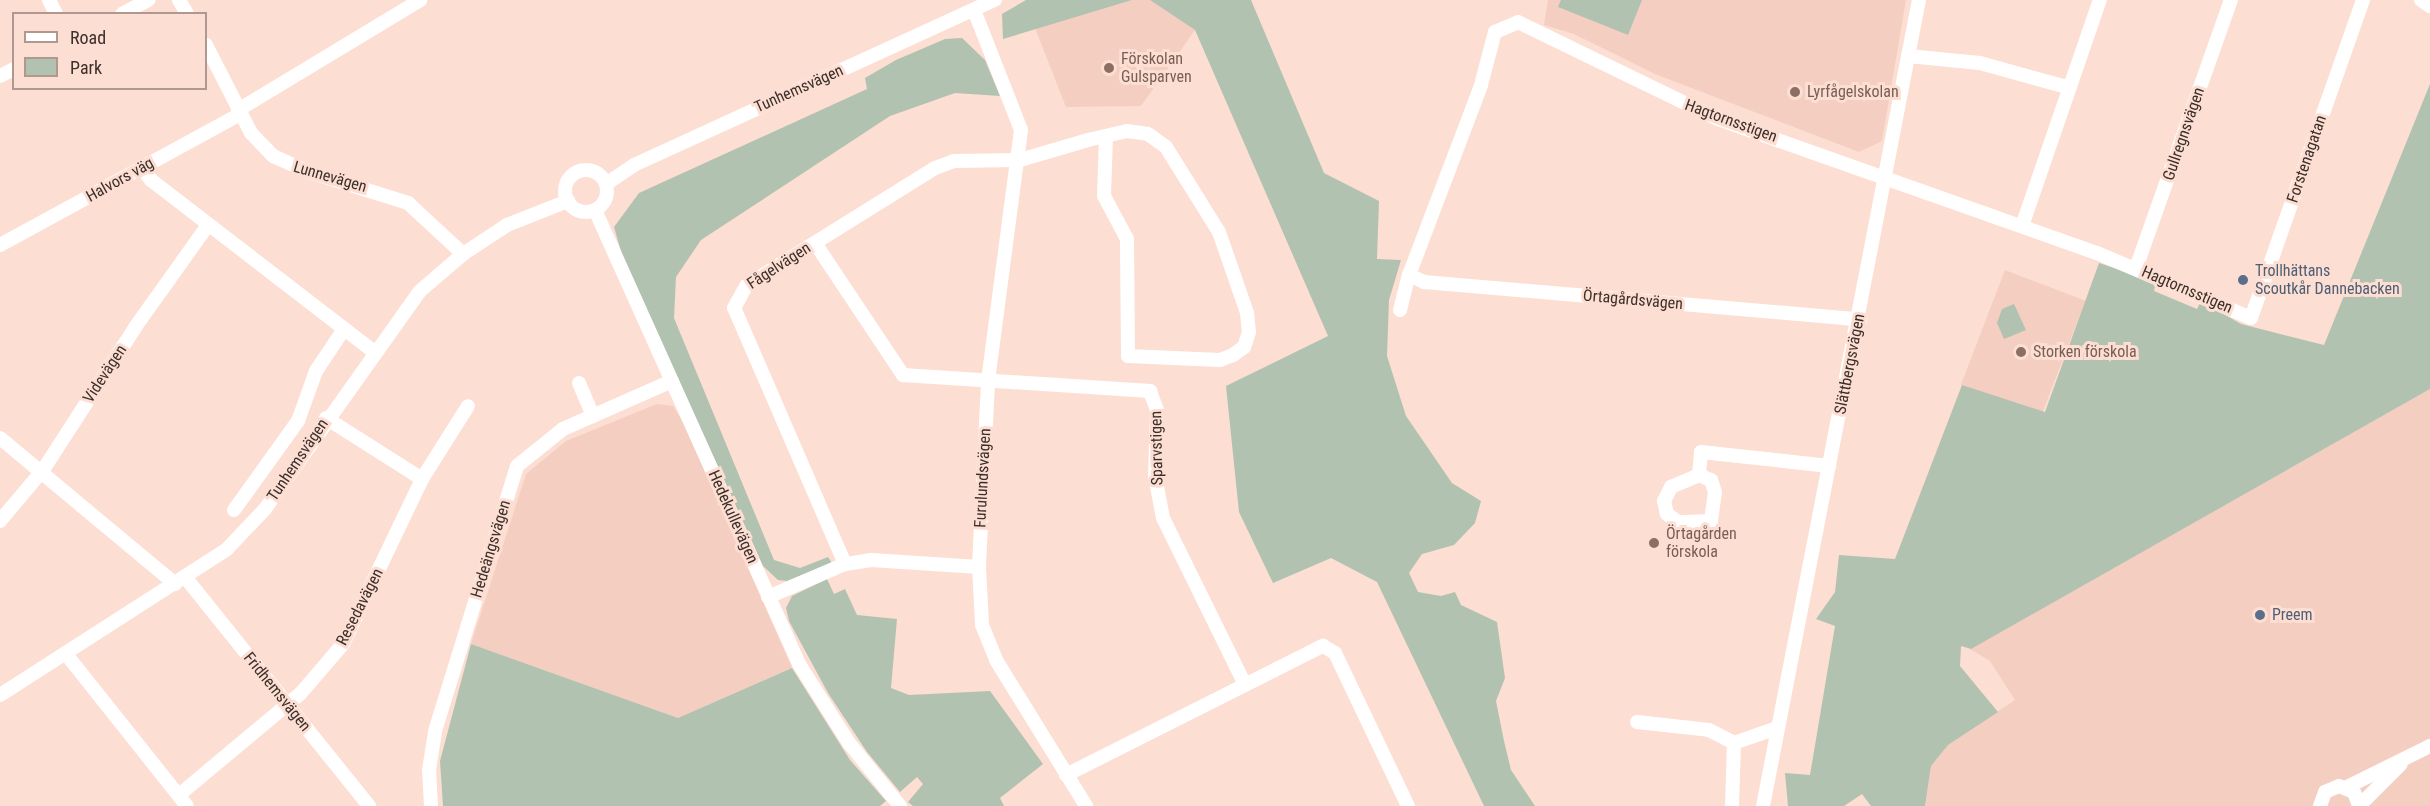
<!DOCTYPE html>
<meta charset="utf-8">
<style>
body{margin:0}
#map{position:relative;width:2430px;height:806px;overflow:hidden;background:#fdded2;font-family:"Roboto Condensed",sans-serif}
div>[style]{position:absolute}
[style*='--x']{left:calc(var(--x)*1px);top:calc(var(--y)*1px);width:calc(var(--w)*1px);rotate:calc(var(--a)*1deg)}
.built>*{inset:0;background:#f4cec1;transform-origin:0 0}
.green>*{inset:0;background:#b2c2b0}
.minor>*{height:14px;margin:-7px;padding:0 7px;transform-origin:7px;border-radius:7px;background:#fff}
.minor>.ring{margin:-7px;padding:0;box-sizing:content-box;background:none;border:14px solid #fff;border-radius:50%}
.dots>*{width:16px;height:16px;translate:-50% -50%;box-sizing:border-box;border:3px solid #fdded2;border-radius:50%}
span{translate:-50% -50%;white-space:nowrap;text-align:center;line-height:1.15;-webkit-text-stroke:6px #fdded2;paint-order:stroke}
.education-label{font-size:16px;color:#785e54}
.left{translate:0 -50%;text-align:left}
.street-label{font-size:16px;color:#3b2f2b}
.service-label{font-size:16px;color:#4e5e75}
.legend{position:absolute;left:12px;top:12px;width:195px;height:78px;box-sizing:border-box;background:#fdded2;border:2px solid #af988f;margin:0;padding:8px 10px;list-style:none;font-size:18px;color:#3b2f2b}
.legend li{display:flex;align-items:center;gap:12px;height:30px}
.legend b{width:30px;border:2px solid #af988f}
</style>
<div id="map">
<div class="built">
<div style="clip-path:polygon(1132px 0,1150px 0,1195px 30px,1141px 106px,1066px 107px,1035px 28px)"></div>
<div style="clip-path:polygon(1548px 0,1906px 0,1882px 141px,1859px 152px,1655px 74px,1574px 34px,1544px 25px)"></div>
<div style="left:2005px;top:270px;width:86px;height:123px;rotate:21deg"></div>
<div style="clip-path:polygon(2430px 389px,2430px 806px,1925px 806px,1931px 766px,1948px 745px,2015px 700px,1990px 661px,1970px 649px)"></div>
<div style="clip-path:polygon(657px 404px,673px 406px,685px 425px,792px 668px,678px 718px,471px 644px,526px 474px,566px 441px)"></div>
</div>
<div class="green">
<div style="clip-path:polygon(1026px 0,1132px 0,1003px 39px,1002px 14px)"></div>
<div style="clip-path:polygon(1150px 0,1251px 0,1324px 173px,1379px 201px,1377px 259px,1401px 260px,1389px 300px,1387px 356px,1406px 416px,1452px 483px,1481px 501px,1475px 523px,1454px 545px,1422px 554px,1409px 573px,1418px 592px,1441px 596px,1455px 592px,1461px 605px,1497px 622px,1505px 678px,1496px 701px,1504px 741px,1511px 770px,1535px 806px,1484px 806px,1377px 582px,1331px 558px,1273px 583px,1239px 512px,1226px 386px,1328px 336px,1195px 30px)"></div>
<div style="clip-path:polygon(1561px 0,1642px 0,1628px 35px,1558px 7px)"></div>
<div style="clip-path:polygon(962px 38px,985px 60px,1000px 96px,955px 93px,890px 116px,701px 240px,676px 277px,674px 318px,774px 560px,800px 568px,828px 557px,832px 563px,787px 581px,778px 580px,763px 566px,622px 255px,614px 227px,639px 193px,867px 89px,865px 78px,896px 60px,945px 39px)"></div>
<div style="clip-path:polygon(2430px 84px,2430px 389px,1971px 649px,1961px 646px,1960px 666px,1998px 712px,1948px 745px,1931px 766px,1925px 806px,1871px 806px,1862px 794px,1844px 806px,1788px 806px,1785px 773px,1810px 775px,1835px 626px,1816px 619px,1835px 592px,1839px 555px,1895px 559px,1962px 385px,2045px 412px,2099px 263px,2156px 282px,2154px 291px,2197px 309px,2201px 301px,2241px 324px,2324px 345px)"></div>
<div style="clip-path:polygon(2014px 304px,2026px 330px,2004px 339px,1997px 323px,2002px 309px)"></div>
<div style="clip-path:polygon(827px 579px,834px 594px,845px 589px,857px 615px,897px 619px,891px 688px,909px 695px,990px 691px,1043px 764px,1000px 798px,1004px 806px,913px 806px,908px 802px,923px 784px,917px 777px,900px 792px,867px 752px,828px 693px,789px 621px,786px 608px,792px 596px)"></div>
<div style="clip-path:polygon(471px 644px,678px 718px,792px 668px,850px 760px,886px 801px,880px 806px,443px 806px,440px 761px)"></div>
</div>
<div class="minor">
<div style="--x:49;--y:0;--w:16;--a:63"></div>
<div style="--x:179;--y:0;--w:16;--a:60"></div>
<div style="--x:2421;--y:0;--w:11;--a:34"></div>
<div style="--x:974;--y:10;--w:129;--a:68.6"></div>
<div style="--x:1021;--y:130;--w:254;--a:97.5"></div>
<div style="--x:988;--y:382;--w:185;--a:92.8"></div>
<div style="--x:979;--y:567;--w:58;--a:87"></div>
<div style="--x:982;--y:625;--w:38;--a:68"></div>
<div style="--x:996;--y:660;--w:172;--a:58.3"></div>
<div style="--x:122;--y:14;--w:30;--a:-28"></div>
<div style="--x:206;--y:45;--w:99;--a:62.9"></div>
<div style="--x:251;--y:133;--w:32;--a:46"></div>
<div style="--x:273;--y:156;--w:36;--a:24"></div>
<div style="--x:306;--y:171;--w:107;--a:17.4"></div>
<div style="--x:408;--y:203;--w:75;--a:42.8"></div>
<div style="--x:1908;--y:56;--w:72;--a:5.6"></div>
<div style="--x:1980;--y:63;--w:93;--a:15.5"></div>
<div style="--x:0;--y:76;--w:16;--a:-27"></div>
<div style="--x:238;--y:110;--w:213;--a:-31.1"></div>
<div style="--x:142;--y:168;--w:15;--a:53"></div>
<div style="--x:151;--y:180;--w:280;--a:37.6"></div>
<div class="ring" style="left:565px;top:170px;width:28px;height:28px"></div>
<div style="--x:606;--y:184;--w:34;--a:-34"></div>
<div style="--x:634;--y:165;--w:397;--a:-24.6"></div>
<div style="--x:595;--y:210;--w:498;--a:65.8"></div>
<div style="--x:799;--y:664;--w:93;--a:57.7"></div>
<div style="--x:849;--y:743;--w:81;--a:51"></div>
<div style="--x:2022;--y:226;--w:239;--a:-71"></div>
<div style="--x:815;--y:243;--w:159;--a:56.3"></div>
<div style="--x:903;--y:375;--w:248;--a:3.7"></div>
<div style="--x:1150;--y:391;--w:20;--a:70"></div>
<div style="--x:1157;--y:410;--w:66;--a:91.7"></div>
<div style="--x:1155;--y:476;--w:43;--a:79.2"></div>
<div style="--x:1163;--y:518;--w:186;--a:63.8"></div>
<div style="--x:0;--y:245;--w:273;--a:-28.6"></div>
<div style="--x:2136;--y:268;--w:284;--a:-70.5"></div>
<div style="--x:1409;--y:275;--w:17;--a:25"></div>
<div style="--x:1424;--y:282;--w:438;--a:4.9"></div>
<div style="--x:1400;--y:310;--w:36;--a:-76"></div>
<div style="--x:1409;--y:275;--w:203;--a:-69.2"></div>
<div style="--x:1481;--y:85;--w:55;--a:-75.2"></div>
<div style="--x:1495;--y:32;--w:25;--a:-23"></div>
<div style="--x:1518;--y:22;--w:222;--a:25.9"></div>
<div style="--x:1718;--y:119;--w:402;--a:19.5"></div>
<div style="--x:2097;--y:253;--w:167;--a:22.9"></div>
<div style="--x:2251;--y:318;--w:337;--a:-70.6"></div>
<div style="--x:579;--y:383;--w:36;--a:67"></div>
<div style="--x:326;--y:418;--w:114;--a:32.4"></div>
<div style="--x:0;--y:438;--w:228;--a:39.8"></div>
<div style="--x:1699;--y:475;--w:13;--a:23"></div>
<div style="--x:1711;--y:480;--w:13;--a:72"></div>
<div style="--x:1715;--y:492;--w:29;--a:98"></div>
<div style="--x:1711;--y:521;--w:33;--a:178"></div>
<div style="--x:1678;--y:522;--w:14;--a:-144"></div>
<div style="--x:1667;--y:514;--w:13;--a:-103"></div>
<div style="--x:1664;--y:501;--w:16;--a:-63"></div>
<div style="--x:1671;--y:487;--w:30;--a:-23"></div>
<div style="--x:1699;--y:475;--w:23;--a:-85"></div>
<div style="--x:1701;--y:452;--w:129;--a:6.2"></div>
<div style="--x:234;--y:510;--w:110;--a:-54.3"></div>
<div style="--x:298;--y:421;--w:53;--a:-70.2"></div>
<div style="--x:316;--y:371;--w:50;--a:-56.3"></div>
<div style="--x:0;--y:521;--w:67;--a:-49.9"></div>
<div style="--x:43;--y:470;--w:171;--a:-57.1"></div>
<div style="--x:136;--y:326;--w:124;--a:-54.5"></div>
<div style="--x:979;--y:567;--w:108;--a:-176.3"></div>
<div style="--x:871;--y:560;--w:26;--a:171"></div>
<div style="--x:845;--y:564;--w:279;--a:-113.4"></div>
<div style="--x:734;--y:308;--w:26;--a:-61"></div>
<div style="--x:747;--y:285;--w:221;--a:-31.9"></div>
<div style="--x:935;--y:168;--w:20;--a:-20"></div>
<div style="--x:954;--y:161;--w:66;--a:-0.9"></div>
<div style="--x:1020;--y:160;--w:71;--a:-16.4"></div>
<div style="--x:1088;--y:140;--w:40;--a:-13"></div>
<div style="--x:1127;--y:131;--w:21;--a:8"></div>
<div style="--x:1148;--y:134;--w:22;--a:36"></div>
<div style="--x:1166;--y:147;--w:100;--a:58.1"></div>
<div style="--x:1219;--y:232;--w:86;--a:70.9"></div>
<div style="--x:1247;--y:313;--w:19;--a:84"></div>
<div style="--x:1249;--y:332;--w:16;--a:108"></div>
<div style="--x:1244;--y:347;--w:14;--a:144"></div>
<div style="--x:1233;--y:355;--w:14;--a:159"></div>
<div style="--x:1220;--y:360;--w:92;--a:-177.5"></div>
<div style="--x:1128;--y:356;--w:117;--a:-90.5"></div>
<div style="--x:1127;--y:239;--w:49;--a:-118.1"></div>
<div style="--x:1104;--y:196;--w:60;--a:-88.1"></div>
<div style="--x:185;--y:577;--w:294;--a:51.2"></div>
<div style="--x:768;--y:597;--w:84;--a:-23.2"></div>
<div style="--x:66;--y:654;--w:194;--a:51.5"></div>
<div style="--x:0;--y:695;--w:270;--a:-32.7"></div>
<div style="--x:227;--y:549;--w:55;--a:-46.5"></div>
<div style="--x:265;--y:509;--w:267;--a:-54.6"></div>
<div style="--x:420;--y:291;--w:57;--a:-40.7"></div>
<div style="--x:463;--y:254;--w:53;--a:-33.4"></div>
<div style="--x:507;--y:225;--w:66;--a:-21.5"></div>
<div style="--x:1637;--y:722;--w:72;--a:6.3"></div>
<div style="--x:1709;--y:730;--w:28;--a:27"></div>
<div style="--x:1066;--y:775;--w:288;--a:-26.7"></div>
<div style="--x:1323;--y:646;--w:14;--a:30"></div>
<div style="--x:1335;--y:653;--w:170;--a:64.5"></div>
<div style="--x:2347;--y:787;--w:93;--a:-26.3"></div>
<div style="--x:179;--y:795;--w:159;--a:-39.9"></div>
<div style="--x:301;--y:693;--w:65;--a:-49.4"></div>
<div style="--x:343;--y:644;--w:183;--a:-64.4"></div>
<div style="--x:422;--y:479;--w:86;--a:-57.8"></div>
<div style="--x:431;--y:806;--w:36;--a:-93"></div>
<div style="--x:429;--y:770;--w:39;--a:-81"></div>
<div style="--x:435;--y:731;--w:277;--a:-72.8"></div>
<div style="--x:517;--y:466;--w:59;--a:-38.8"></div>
<div style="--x:563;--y:429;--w:119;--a:-23.8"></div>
<div style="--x:1732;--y:806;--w:63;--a:-88.2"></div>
<div style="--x:1734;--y:743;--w:46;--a:-19.2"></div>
<div style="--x:1763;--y:806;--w:821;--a:-79.05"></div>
<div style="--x:2320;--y:806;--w:15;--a:-70"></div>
<div style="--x:2325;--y:792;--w:15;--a:-23"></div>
<div style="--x:2339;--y:786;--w:16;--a:22"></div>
<div style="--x:2354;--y:792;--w:15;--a:70"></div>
<div style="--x:2359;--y:806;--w:59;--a:-45"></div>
</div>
<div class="dots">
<div style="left:1109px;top:68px;background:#8d6e63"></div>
<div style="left:1795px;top:92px;background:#8d6e63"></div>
<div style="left:2243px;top:280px;background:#5c6f8a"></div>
<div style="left:2021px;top:352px;background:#8d6e63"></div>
<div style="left:1654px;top:543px;background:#8d6e63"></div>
<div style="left:2260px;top:615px;background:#5c6f8a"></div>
</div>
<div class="education-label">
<span class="left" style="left:1121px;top:68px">Förskolan<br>Gulsparven</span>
<span class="left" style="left:1807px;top:92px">Lyrfågelskolan</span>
<span class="left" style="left:2033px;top:352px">Storken förskola</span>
<span class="left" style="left:1666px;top:543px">Örtagården<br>förskola</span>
</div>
<div class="street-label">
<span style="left:799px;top:89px;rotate:-24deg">Tunhemsvägen</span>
<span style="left:1731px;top:121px;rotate:20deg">Hagtornsstigen</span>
<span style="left:2184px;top:134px;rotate:-71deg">Gullregnsvägen</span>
<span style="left:2307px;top:159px;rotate:-71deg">Forstenagatan</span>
<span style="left:330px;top:177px;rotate:16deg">Lunnevägen</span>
<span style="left:120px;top:180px;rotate:-29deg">Halvors väg</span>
<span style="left:779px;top:266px;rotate:-33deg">Fågelvägen</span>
<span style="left:2187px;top:290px;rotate:23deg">Hagtornsstigen</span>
<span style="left:1633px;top:300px;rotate:5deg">Örtagårdsvägen</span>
<span style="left:1850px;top:364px;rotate:-79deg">Slättbergsvägen</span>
<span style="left:105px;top:374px;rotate:-57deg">Videvägen</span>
<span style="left:1157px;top:448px;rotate:-91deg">Sparvstigen</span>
<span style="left:298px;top:460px;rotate:-56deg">Tunhemsvägen</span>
<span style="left:983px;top:478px;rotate:-87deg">Furulundsvägen</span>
<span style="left:733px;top:517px;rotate:66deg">Hedekullevägen</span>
<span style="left:491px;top:549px;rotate:-73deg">Hedeängsvägen</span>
<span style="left:360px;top:607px;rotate:-63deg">Resedavägen</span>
<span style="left:277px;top:692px;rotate:51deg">Fridhemsvägen</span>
</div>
<div class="service-label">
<span class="left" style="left:2255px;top:280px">Trollhättans<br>Scoutkår Dannebacken</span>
<span class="left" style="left:2272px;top:615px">Preem</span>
</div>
<ul class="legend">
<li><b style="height:8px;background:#fff"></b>Road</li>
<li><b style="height:16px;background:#b2c2b0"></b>Park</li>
</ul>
</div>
